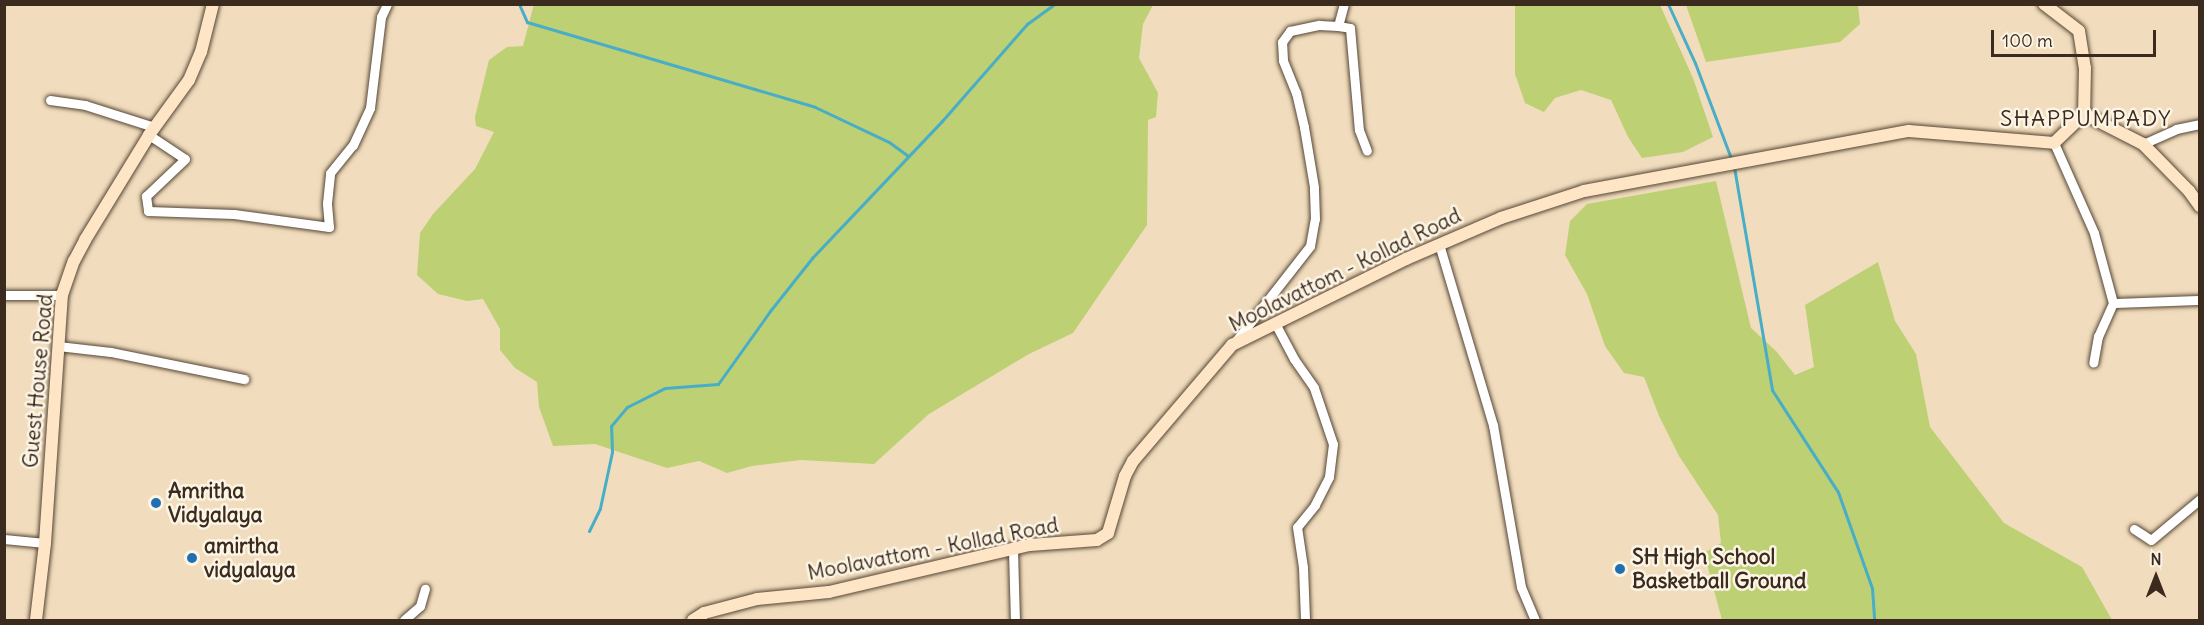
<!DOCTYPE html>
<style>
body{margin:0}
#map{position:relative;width:2204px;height:625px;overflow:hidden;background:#f1ddbd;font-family:Delius,sans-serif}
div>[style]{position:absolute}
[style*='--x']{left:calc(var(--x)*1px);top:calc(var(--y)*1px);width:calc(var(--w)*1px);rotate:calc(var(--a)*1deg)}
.green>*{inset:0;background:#bdd074}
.stream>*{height:3px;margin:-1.5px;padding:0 1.5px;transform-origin:1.5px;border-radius:1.5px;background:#48adc7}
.roads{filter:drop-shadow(0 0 2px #564536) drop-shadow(0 0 2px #564536)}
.street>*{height:9px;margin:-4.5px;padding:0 4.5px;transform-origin:4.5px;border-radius:4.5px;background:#fff}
.secondary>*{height:12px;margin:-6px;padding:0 6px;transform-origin:6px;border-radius:6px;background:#fee5c5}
.dots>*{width:16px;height:16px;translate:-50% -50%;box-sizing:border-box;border:3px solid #fcf5e5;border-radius:50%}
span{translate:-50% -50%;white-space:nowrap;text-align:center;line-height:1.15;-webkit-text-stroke:5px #fcf5e5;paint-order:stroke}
.street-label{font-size:21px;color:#3b2a1e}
.poi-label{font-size:21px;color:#3b2a1e;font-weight:700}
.left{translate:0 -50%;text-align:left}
.neighbourhood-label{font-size:22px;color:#3b2a1e;letter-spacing:1.5px}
.frame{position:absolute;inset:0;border:6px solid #3b2a1e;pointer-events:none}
.north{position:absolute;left:2126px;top:547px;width:60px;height:60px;-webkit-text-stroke:4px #fcf5e5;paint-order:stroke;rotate:0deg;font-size:16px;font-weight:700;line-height:24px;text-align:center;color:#3b2a1e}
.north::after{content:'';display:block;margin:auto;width:21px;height:27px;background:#3b2a1e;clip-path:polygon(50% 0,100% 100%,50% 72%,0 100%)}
.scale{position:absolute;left:1991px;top:30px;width:165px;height:27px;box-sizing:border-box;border:3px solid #3b2a1e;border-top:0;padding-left:8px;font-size:18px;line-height:21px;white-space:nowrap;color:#3b2a1e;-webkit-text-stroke:4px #fcf5e5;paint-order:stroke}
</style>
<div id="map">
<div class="green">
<div style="clip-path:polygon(534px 4px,1153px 5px,1143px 24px,1139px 58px,1158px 93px,1156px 117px,1148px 120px,1147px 225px,1073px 333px,1029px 354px,929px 414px,874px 464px,801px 460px,752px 466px,727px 473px,699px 461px,667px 468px,595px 444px,553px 446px,539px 407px,537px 382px,515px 368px,500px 350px,500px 329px,483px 299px,467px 301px,438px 294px,417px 275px,420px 233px,433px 214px,475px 169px,494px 132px,476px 126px,475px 117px,489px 60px,507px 47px,523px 46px)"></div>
<div style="clip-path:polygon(1515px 5px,1660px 5px,1693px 78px,1713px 137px,1683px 152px,1642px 158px,1628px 137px,1611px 100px,1581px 90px,1555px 98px,1544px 112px,1525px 103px,1515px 74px)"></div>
<div style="clip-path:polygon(1686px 5px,1858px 5px,1860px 24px,1840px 42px,1706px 62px)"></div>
<div style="clip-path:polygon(1716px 181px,1751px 328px,1776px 351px,1795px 375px,1814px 367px,1805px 305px,1878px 262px,1895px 321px,1916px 354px,1930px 427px,2004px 523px,2082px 567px,2112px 620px,1722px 620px,1704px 553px,1721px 543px,1718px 515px,1679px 456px,1659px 416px,1644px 377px,1624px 373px,1605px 346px,1587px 294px,1565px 255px,1570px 221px,1587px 204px)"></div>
</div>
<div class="stream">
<div style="--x:519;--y:4;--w:20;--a:66"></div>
<div style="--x:527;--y:22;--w:300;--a:16.4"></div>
<div style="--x:815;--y:107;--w:82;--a:25.3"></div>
<div style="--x:889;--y:142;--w:22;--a:36"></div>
<div style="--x:1668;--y:4;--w:65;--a:65.4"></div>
<div style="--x:1695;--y:63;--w:105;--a:69.3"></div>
<div style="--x:1734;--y:167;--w:226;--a:80.3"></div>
<div style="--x:1772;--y:390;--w:121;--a:57.1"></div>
<div style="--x:1838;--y:492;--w:102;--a:70.5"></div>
<div style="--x:1872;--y:588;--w:32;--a:86"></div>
<div style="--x:589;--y:531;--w:25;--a:-64"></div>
<div style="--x:600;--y:508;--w:57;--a:-77.9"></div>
<div style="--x:612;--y:452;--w:26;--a:-92"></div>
<div style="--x:611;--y:426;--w:25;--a:-50"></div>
<div style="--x:627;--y:407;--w:42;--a:-26.6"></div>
<div style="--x:665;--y:388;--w:53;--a:-4.3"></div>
<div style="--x:718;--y:384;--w:90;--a:-54.5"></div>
<div style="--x:770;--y:311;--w:68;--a:-51.6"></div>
<div style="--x:812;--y:258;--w:189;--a:-46.5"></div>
<div style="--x:942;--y:121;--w:129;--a:-48.8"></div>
<div style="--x:1027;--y:24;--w:34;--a:-36"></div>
</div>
<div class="roads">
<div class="street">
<div style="--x:1338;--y:26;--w:12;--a:9"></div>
<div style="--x:1350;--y:28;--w:102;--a:85"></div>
<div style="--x:1359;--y:130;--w:22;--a:69"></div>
<div style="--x:50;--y:100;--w:35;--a:8"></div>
<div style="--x:85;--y:105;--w:72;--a:17.7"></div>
<div style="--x:149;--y:135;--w:43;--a:33.7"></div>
<div style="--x:185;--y:159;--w:54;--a:136.5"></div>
<div style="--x:146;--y:196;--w:15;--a:82"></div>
<div style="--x:148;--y:211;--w:86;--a:2"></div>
<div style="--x:234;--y:214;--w:96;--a:7.8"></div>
<div style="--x:329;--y:227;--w:24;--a:-95"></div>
<div style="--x:327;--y:203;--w:30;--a:-84"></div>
<div style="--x:330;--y:173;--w:36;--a:-51"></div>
<div style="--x:353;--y:145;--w:41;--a:-65.3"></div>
<div style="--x:370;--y:108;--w:92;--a:-83.1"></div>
<div style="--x:381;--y:17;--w:14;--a:-65"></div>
<div style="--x:2054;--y:143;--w:98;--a:66"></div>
<div style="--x:2094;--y:233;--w:73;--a:74.8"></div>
<div style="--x:2113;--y:303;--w:36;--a:114"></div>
<div style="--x:2098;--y:336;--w:27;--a:100"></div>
<div style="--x:2143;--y:144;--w:36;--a:-24"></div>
<div style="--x:2176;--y:129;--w:25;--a:-12"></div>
<div style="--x:1439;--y:244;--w:189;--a:73.4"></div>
<div style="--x:1493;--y:425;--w:164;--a:80.2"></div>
<div style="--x:1521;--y:587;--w:36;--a:67"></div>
<div style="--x:4;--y:295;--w:58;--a:0"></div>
<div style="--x:2113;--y:303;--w:87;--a:-2"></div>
<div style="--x:1276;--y:325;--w:38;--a:62"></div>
<div style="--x:1294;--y:359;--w:35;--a:55"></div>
<div style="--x:1314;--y:388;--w:59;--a:71.3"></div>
<div style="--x:1333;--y:444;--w:33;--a:97"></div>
<div style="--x:1329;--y:477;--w:31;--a:117"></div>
<div style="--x:1315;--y:505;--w:28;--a:129"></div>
<div style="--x:1297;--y:527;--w:40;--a:81.5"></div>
<div style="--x:1303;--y:567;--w:53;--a:87.8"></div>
<div style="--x:1235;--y:342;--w:122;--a:-52"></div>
<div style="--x:1310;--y:246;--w:27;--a:-80"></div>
<div style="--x:1315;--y:219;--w:32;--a:-92"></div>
<div style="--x:1314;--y:187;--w:61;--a:-99.5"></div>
<div style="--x:1304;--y:127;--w:35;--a:-103"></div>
<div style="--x:1296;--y:93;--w:35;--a:-112"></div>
<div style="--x:1283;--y:60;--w:18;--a:-93"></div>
<div style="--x:1282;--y:42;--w:14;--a:-54"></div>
<div style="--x:1290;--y:31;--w:30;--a:-12"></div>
<div style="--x:1319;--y:25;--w:19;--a:3"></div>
<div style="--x:1338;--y:26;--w:23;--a:-75"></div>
<div style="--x:58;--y:346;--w:53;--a:6.5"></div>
<div style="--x:111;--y:352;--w:136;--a:11.5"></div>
<div style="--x:2134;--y:529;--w:20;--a:33"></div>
<div style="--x:2151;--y:540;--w:64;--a:-39.9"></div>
<div style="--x:4;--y:539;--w:41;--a:5.6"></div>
<div style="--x:1013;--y:550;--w:70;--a:88.4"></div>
<div style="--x:404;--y:620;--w:21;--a:-41"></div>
<div style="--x:420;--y:606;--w:18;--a:-74"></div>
</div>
<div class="secondary">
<div style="--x:2044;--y:4;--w:44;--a:37.6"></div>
<div style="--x:2079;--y:31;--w:37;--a:81"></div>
<div style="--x:2085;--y:68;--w:46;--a:91.2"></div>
<div style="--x:2084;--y:114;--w:66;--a:27"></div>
<div style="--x:2143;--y:144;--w:66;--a:45.6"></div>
<div style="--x:2189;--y:191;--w:19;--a:54"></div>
<div style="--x:36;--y:620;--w:78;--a:-83.3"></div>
<div style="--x:45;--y:543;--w:249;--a:-86.1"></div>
<div style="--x:62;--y:295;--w:36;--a:-71"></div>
<div style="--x:74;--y:261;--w:24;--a:-62"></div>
<div style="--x:85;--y:240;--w:123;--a:-58.6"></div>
<div style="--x:149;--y:135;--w:68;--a:-54"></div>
<div style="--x:189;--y:80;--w:30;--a:-67"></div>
<div style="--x:201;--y:52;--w:49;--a:-76"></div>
<div style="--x:693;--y:620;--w:13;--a:-32"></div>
<div style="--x:704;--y:613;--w:55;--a:-14.8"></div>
<div style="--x:757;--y:599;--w:72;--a:-5.6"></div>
<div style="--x:829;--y:592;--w:206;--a:-13.2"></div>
<div style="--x:1030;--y:545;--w:67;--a:-4.3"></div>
<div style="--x:1097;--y:540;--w:13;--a:-32"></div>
<div style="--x:1108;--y:533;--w:59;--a:-73.4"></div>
<div style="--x:1125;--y:476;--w:17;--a:-62"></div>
<div style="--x:1133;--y:461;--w:153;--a:-49.5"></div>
<div style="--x:1232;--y:345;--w:194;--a:-26.3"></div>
<div style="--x:1406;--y:259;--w:103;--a:-23.3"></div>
<div style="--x:1501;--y:218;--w:87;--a:-18"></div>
<div style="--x:1584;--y:191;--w:330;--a:-10.5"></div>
<div style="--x:1909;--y:131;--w:145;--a:4.7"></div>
<div style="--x:2054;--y:143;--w:42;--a:-44"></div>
</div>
</div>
<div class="dots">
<div style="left:156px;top:503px;background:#1f6fb2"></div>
<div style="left:192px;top:558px;background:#1f6fb2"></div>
<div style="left:1620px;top:569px;background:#1f6fb2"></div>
</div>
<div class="street-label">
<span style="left:1345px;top:270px;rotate:-26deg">Moolavattom - Kollad Road</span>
<span style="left:38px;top:381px;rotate:-85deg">Guest House Road</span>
<span style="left:933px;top:549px;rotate:-11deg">Moolavattom - Kollad Road</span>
</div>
<div class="poi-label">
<span class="left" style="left:168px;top:503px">Amritha<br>Vidyalaya</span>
<span class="left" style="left:204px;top:558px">amirtha<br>vidyalaya</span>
<span class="left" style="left:1632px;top:569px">SH High School<br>Basketball Ground</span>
</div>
<div class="neighbourhood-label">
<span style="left:2086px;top:119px">SHAPPUMPADY</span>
</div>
<div class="frame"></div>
<div class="north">N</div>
<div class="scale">100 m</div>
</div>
